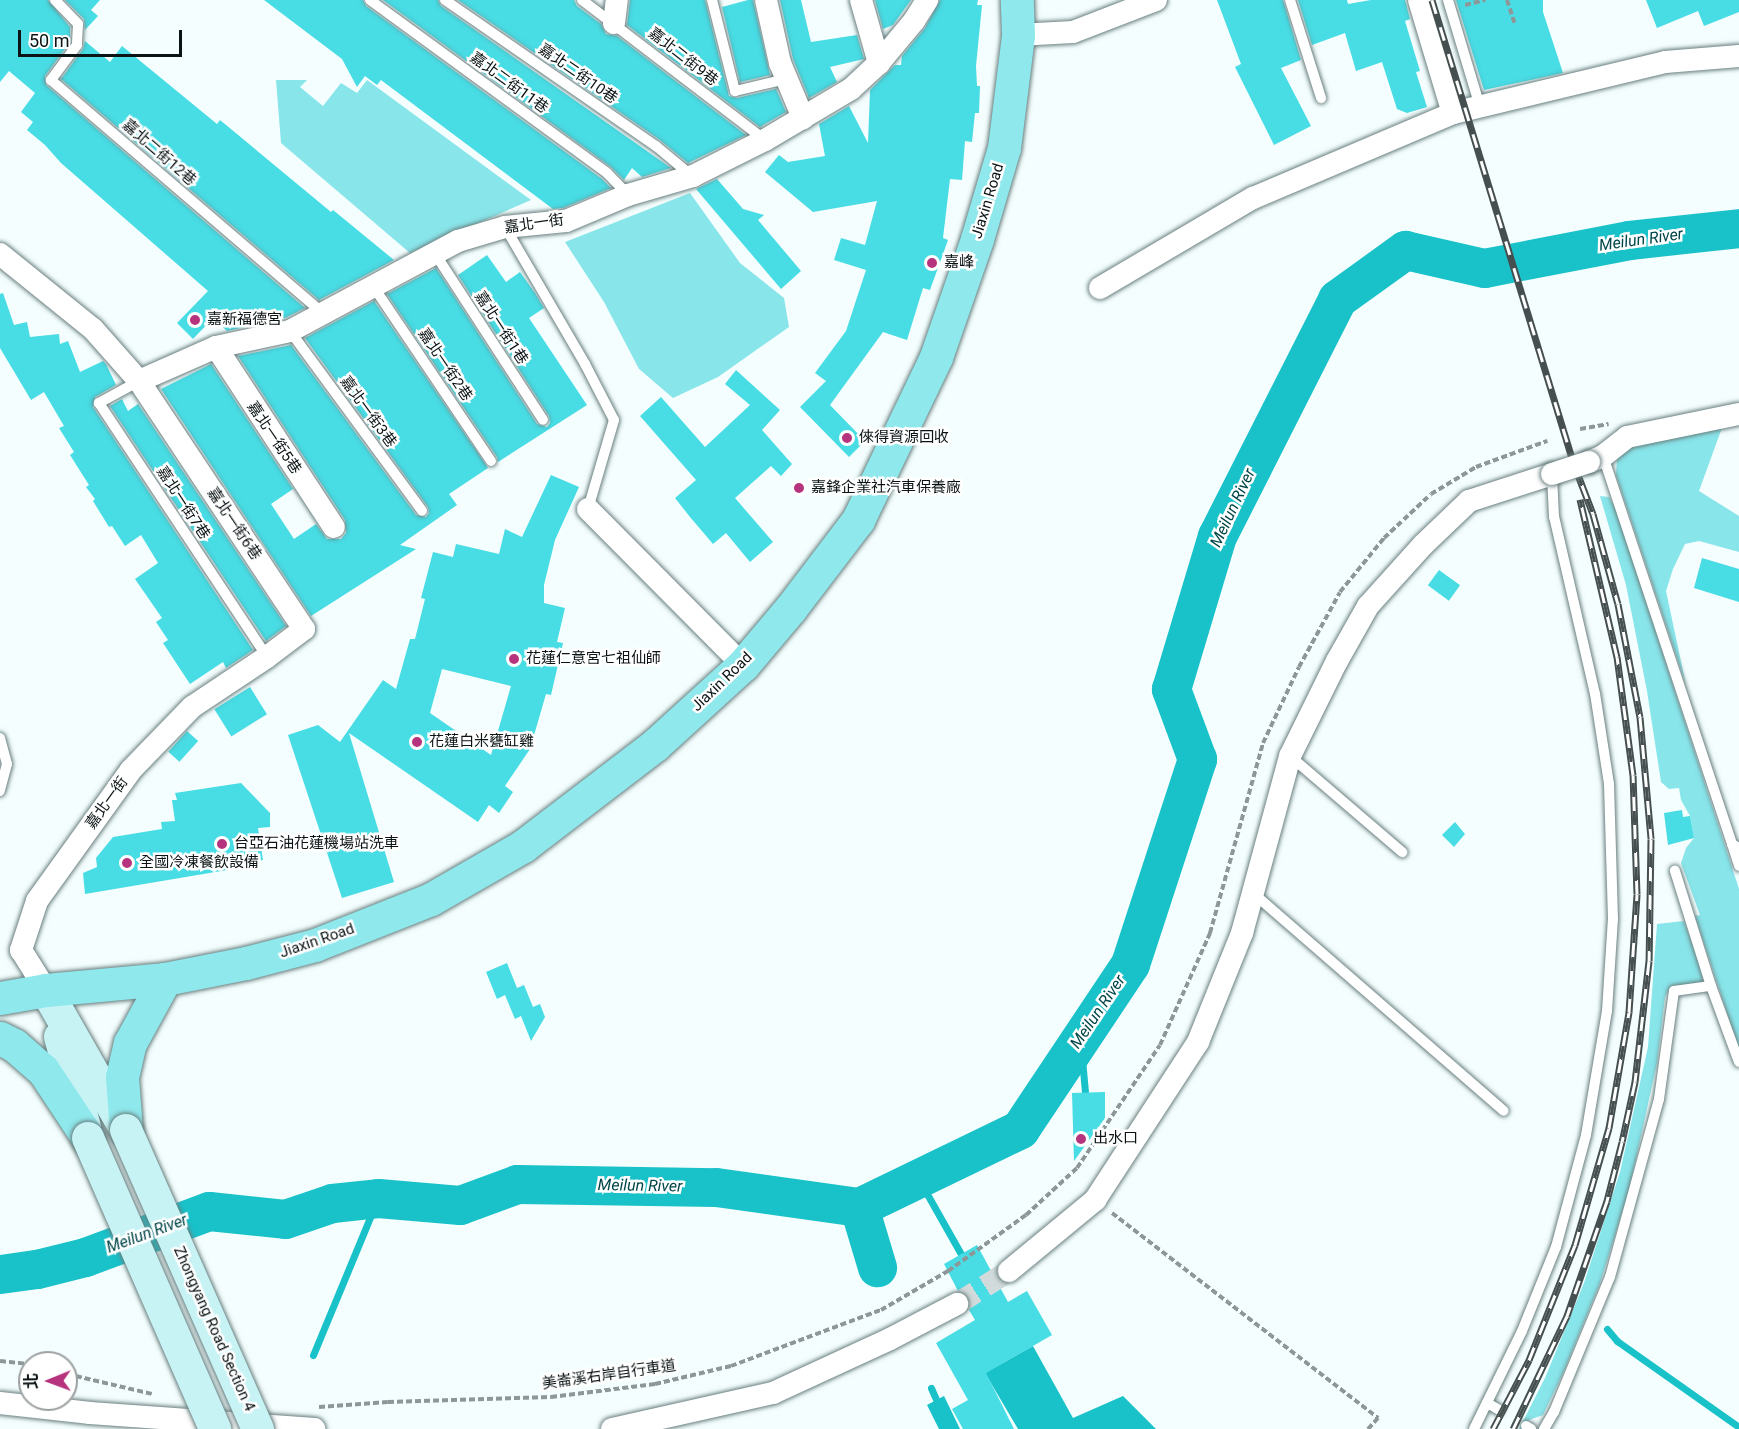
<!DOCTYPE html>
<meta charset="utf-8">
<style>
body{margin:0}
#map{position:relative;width:1739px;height:1429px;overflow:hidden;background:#f4fefe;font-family:Roboto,"Noto Sans TC",sans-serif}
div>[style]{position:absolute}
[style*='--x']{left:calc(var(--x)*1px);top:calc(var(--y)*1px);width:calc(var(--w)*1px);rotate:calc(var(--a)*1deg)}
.green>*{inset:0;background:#88e5ea}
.water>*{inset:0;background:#19c1c9}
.stream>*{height:7px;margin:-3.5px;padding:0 3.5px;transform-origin:3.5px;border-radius:3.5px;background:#19c1c9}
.river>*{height:39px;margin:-19.5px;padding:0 19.5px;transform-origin:19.5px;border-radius:19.5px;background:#19c1c9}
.building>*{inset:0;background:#48dce4;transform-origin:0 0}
.street-tunnel>*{height:22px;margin-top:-11px;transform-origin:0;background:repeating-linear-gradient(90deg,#d1dbdb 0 22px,transparent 0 33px)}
.path>*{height:4px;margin-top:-2px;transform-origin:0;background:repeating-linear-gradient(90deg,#8e9797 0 6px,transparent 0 9px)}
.roads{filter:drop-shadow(0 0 2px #697e7f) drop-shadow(0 0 2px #697e7f)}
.lane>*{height:10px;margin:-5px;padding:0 5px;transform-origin:5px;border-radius:5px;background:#fff}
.street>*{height:22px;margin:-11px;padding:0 11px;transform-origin:11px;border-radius:11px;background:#fff}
.secondary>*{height:32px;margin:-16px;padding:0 16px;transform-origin:16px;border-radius:16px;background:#c7f3f5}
.primary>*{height:33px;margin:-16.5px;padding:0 16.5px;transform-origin:16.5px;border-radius:16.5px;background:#8fe8ec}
.rail>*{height:7px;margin-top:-3.5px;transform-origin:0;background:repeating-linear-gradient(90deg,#fff 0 14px,#464f4f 0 28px);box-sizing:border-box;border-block:2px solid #464f4f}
.bridges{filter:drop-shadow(0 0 2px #697e7f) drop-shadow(0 0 2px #697e7f)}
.street-bridge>*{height:22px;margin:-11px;padding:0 11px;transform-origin:11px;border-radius:11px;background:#fff}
.secondary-bridge>*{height:32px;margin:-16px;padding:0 16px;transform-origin:16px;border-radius:16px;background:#c7f3f5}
.dots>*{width:16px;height:16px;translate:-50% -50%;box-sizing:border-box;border:3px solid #fff;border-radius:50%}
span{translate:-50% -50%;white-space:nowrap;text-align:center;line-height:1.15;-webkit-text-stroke:5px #fff;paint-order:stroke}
.street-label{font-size:15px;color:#0b1314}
.poi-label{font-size:15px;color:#0b1314}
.left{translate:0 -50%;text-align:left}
.water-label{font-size:16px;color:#004548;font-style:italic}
.north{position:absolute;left:18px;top:1351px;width:60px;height:60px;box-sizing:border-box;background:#fff;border:2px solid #9da1a1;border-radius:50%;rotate:269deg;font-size:16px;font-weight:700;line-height:24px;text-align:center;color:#0b1314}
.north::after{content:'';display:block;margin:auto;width:21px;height:27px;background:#b6347d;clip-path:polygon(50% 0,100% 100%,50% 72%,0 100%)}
.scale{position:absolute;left:18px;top:30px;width:164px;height:27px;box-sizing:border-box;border:3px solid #0b1314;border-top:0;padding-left:8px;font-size:18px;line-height:21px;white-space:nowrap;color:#0b1314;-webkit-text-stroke:4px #fff;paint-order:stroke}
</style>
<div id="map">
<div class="green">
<div style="clip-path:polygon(276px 80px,307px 80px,300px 87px,323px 106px,341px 83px,357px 93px,367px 80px,531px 200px,410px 253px,281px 143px)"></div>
<div style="clip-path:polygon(690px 193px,740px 263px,784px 298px,789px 327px,718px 377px,673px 398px,639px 369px,604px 302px,565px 242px)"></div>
<div style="clip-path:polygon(1723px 425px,1699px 491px,1739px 516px,1739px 552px,1699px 541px,1685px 544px,1673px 569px,1666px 591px,1686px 685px,1616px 475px,1617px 457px,1627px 446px)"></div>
<div style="clip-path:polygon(1600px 496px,1609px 497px,1617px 512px,1739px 889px,1739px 1049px,1695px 916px,1700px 915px,1681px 863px,1686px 848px,1694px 838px,1690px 816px,1681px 800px,1679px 788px,1669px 789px,1661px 782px,1647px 691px,1626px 585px)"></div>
<div style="clip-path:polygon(1684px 921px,1702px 972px,1703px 983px,1671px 986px,1665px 997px,1657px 1063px,1629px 1190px,1600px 1283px,1564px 1371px,1543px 1415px,1529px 1420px,1524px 1429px,1519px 1429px,1545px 1378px,1584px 1283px,1620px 1172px,1648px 1047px,1657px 924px)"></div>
</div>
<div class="water">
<div style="clip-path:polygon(1033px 1346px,1073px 1418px,1123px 1396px,1156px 1429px,1018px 1429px,985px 1373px)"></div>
<div style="clip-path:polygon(944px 1396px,960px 1429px,939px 1429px,927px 1405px)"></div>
</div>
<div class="stream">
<div style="--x:1080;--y:1037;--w:55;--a:84.8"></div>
<div style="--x:918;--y:1178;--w:87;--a:60.5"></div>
<div style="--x:1607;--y:1329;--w:16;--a:50"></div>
<div style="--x:1617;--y:1341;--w:149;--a:35.2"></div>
<div style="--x:313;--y:1355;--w:170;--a:-67.5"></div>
<div style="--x:931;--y:1388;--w:22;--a:66"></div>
</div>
<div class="river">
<div style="--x:859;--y:1207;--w:63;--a:73.3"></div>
<div style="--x:0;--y:1274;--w:37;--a:-8"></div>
<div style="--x:37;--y:1269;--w:49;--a:-14"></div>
<div style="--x:85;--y:1257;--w:132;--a:-20.4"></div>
<div style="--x:209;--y:1211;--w:76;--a:6"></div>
<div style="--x:285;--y:1219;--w:50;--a:-18.8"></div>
<div style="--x:332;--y:1203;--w:46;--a:-6.2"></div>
<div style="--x:378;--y:1198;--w:82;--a:4.9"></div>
<div style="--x:460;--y:1205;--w:61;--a:-20.2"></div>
<div style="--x:517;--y:1184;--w:199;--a:0.9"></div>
<div style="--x:716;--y:1187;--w:144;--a:8"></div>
<div style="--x:859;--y:1207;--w:179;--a:-25.8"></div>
<div style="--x:1020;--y:1129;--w:198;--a:-56.3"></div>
<div style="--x:1130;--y:964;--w:216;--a:-71.9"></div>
<div style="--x:1197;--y:759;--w:75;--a:-110.4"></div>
<div style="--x:1171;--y:689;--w:160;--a:-73.3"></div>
<div style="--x:1217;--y:536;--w:266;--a:-63.1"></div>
<div style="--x:1337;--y:299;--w:84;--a:-35.8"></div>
<div style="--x:1405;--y:250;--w:81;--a:12.8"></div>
<div style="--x:1484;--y:268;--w:148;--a:-10.9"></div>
<div style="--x:1629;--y:240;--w:111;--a:-6.2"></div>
</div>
<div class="building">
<div style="clip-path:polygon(0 0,48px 0,70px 27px,70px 42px,45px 76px,46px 85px,305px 308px,285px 318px,227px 331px,213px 318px,193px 339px,177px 323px,208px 291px,61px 163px,45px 145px,27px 130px,33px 122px,21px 112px,35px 93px,9px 71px,0 82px)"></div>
<div style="clip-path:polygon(65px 0,100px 0,91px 10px,98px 16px,85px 30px,84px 19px)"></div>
<div style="clip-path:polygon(264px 0,363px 0,366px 6px,602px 179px,611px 188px,563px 208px,553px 209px,381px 80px,377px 85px,365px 76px,357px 87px,342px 59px)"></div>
<div style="clip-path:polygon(383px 0,438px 0,441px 6px,671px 168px,642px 177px,632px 168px,624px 180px,611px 167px)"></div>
<div style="clip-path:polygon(458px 0,574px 0,577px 6px,601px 24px,606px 34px,617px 36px,746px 135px,688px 163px,660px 140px)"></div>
<div style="clip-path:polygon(630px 0,705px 0,729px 96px,737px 98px,776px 89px,786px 112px,760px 127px,627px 25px)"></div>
<div style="clip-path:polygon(748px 0,753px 0,770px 75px,740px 82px,722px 7px)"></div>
<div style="clip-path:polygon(780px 0,801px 0,811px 42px,857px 35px,864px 59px,830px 67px,837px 82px,809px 98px,793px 59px)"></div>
<div style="clip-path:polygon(875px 0,911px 0,893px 25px,883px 29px)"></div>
<div style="clip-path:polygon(940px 0,978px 0,977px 5px,982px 5px,976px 66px,977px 86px,980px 86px,979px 113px,975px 113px,972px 142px,965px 141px,962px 180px,950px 179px,943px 238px,948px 240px,930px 290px,923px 288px,907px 340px,883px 332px,830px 405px,865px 441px,849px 457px,800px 407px,826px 381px,815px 373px,846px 331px,866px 270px,834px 260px,841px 238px,865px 245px,877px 201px,813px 212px,765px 172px,779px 155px,788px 162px,825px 156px,819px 124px,849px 106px,868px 143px,870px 90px,895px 65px,901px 65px,902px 56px,925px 28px)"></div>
<div style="clip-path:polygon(1217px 0,1283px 0,1301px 60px,1281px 68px,1311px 126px,1274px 145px,1235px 67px,1241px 64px)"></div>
<div style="clip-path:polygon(1298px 0,1347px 0,1348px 4px,1371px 0,1405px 0,1410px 19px,1405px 21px,1420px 71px,1416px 72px,1427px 107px,1407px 113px,1397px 109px,1382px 62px,1356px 71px,1345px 33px,1312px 45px)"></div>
<div style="clip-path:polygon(1456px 0,1543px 0,1543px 12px,1563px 73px,1484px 90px)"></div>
<div style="clip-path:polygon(1646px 0,1739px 0,1739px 12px,1704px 26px,1698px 11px,1657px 28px)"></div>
<div style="clip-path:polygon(85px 41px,110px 62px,122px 46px,217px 124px,220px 120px,331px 212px,333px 210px,394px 260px,319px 300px,61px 79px,83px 49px)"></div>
<div style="clip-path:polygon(717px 179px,743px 209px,764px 215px,758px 220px,801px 271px,781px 289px,696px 189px)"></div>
<div style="clip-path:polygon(487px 255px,506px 282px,520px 272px,535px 293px,544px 308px,529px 318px,587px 405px,498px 462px,497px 457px,387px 294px,436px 268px,537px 424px,547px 427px,550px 423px,549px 416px,458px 275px)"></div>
<div style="clip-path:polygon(3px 293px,14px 325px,27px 322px,30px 337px,59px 334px,60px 344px,68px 341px,80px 372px,103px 361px,106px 364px,116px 385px,95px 397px,93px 407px,253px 650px,226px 668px,223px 662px,190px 684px,163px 643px,168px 640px,156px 622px,162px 618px,135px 579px,158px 563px,141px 535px,125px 546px,112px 526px,109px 527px,93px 501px,95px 499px,86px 487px,89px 485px,70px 455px,74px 452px,59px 428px,64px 426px,44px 392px,31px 400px,0 348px,0 294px)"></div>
<div style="clip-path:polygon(374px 301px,488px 468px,449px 494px,457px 505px,400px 545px,416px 549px,311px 616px,161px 389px,211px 364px,293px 489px,271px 504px,294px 539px,316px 524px,327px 539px,341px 539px,346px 533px,345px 520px,238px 356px,291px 345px,416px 515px,426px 517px,429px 513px,428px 507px,305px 338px)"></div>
<div style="clip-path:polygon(736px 370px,780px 410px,762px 430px,792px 464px,781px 476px,771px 466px,735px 498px,773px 542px,750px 562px,726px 533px,713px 544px,690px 517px,675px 498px,696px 480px,640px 416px,661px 397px,705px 447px,750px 405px,725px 384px)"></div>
<div style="clip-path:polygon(122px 399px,128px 411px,138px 404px,286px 626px,266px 641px,110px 406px)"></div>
<div style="clip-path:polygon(evenodd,551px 475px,579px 487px,555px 540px,544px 585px,544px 603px,565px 608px,557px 642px,563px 643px,551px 695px,546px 694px,530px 749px,505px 786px,513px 792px,499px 813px,489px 805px,478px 822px,349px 733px,394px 882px,342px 898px,288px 735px,318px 725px,340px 742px,383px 680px,396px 689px,410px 639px,415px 639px,425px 599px,421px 598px,433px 552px,453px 557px,456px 544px,499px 554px,505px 529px,522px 537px,551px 475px,442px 669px,511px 686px,491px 755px,430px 713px,442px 669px)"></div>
<div style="clip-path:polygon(1702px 558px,1739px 569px,1739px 602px,1694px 588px)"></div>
<div style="left:1439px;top:570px;width:26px;height:19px;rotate:36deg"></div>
<div style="left:250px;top:687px;width:32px;height:42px;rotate:58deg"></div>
<div style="left:187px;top:731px;width:15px;height:28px;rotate:42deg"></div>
<div style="clip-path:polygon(241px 783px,270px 813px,270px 827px,258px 828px,263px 860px,226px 866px,227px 870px,85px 894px,83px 873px,97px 867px,96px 858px,113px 837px,162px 829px,161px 822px,175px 821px,172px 800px,177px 800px,175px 793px)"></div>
<div style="clip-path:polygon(1682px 810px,1683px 817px,1690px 816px,1694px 838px,1668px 845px,1664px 813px)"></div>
<div style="clip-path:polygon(1455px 822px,1465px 834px,1454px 847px,1442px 835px)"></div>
<div style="clip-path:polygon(507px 963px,517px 988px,524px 985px,533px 1007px,540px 1004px,545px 1017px,531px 1041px,521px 1016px,515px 1019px,505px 995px,497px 999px,486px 972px)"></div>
<div style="clip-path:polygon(1105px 1092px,1105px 1118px,1074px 1161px,1072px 1093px)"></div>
<div style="clip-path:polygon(977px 1245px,1008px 1302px,1027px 1291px,1052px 1335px,986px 1373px,1014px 1429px,963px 1429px,952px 1409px,968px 1400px,936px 1343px,975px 1320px,969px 1310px,969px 1297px,958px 1291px,944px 1264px)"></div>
</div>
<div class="street-tunnel">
<div style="--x:957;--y:1304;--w:62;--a:-32.4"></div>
</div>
<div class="path">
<div style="--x:1507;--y:0;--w:26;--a:72"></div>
<div style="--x:1465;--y:5;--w:21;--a:-14"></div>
<div style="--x:1580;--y:429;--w:29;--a:-10"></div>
<div style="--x:1112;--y:1213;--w:336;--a:37.6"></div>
<div style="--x:1378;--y:1418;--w:15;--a:132"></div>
<div style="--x:0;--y:1361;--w:30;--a:6"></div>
<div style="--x:66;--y:1368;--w:6;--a:81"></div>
<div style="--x:67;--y:1374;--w:87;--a:13.2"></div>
<div style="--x:319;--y:1407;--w:69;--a:-4.1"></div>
<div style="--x:388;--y:1402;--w:163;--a:-1.8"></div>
<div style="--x:551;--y:1397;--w:105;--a:-7.1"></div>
<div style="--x:655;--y:1384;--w:78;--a:-13.3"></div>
<div style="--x:731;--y:1366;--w:160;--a:-20.5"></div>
<div style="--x:881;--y:1310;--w:78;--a:-30.2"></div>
<div style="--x:948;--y:1271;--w:96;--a:-35.7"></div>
<div style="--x:1026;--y:1215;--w:69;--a:-42.7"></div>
<div style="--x:1077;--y:1168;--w:148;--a:-56"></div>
<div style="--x:1160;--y:1045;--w:123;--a:-65.9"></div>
<div style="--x:1210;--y:933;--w:197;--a:-74.4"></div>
<div style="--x:1263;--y:743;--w:84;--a:-64.7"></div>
<div style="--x:1299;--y:667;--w:85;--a:-61.3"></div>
<div style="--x:1340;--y:592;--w:70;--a:-50.8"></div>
<div style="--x:1384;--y:538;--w:64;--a:-43.1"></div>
<div style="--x:1431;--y:494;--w:52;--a:-31"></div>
<div style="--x:1476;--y:467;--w:76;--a:-20.1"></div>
</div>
<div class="roads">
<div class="lane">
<div style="--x:55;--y:0;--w:33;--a:46"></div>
<div style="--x:78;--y:24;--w:21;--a:93"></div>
<div style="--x:77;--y:45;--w:44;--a:126.6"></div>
<div style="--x:51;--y:80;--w:357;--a:40.6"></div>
<div style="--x:370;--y:0;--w:293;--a:36.1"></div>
<div style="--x:607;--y:173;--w:30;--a:46"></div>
<div style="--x:445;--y:0;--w:257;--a:34.7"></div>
<div style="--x:656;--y:146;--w:47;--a:39.8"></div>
<div style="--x:582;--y:0;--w:230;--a:37.4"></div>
<div style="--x:712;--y:0;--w:94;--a:75.8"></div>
<div style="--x:735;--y:91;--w:52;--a:-13.2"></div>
<div style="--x:786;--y:79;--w:3;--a:72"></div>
<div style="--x:1290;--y:0;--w:103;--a:72.4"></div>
<div style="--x:1448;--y:0;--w:112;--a:73.3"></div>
<div style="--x:505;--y:227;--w:159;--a:59.7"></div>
<div style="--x:585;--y:364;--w:63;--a:62.6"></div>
<div style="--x:614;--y:420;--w:93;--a:106.3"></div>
<div style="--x:434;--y:252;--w:200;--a:57"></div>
<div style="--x:373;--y:286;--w:211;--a:56"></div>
<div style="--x:290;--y:331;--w:223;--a:53.7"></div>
<div style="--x:139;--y:381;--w:46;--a:151.2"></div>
<div style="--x:99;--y:403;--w:305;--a:56.5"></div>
<div style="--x:1603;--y:456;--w:409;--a:71.6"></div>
<div style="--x:1732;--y:844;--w:8;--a:30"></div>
<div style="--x:0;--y:738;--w:27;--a:75"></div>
<div style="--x:7;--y:764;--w:28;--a:105"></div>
<div style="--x:1290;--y:756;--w:148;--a:40.6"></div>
<div style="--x:1732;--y:844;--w:23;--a:72"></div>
<div style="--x:1253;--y:893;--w:332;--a:41"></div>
<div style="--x:1711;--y:986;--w:81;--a:69.8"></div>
<div style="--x:1487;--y:1403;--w:13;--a:29"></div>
<div style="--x:1526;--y:1426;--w:6;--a:31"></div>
<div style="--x:1474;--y:1429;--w:109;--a:-63.9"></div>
<div style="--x:1522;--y:1331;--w:91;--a:-68"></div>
<div style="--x:1556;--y:1247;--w:116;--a:-75"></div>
<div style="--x:1586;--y:1135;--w:126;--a:-80.4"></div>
<div style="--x:1607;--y:1011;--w:92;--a:-86.3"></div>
<div style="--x:1613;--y:919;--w:135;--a:-91.7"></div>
<div style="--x:1609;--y:784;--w:91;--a:-98.8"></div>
<div style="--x:1595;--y:694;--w:182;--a:-103"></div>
<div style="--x:1554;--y:517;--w:43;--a:-92.7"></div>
<div style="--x:1544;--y:1429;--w:20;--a:-60"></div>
<div style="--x:1554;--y:1412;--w:146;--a:-67.5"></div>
<div style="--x:1610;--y:1277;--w:185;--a:-74.6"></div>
<div style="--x:1659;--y:1099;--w:109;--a:-82.1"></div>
<div style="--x:1674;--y:991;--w:37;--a:-8"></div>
<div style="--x:1711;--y:986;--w:121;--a:-107.4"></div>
</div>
<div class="street">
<div style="--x:766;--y:0;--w:65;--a:77.5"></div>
<div style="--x:780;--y:63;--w:60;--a:67.3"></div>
<div style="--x:861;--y:0;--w:66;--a:74.1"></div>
<div style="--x:1419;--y:0;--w:118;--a:73.3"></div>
<div style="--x:614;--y:23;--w:23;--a:-83"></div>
<div style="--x:1018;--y:35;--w:55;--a:-3.1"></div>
<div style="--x:1073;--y:32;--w:89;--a:-21.1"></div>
<div style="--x:0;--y:254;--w:119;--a:38.9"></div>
<div style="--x:93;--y:329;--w:69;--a:48.5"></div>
<div style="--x:139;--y:381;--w:298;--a:56.4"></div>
<div style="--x:304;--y:629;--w:46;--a:142.9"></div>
<div style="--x:267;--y:657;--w:90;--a:146.3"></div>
<div style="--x:192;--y:707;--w:88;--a:134.1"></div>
<div style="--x:131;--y:770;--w:161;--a:125.7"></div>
<div style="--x:37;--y:901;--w:52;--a:108.1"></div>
<div style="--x:21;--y:950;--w:47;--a:58"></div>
<div style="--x:1100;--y:288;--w:178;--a:-30.5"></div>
<div style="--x:1253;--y:198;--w:217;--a:-23"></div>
<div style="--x:1453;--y:113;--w:218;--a:-13.5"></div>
<div style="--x:1665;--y:62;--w:74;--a:-4.6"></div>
<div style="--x:216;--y:347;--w:215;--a:56.8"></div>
<div style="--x:139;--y:381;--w:84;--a:-23.8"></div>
<div style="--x:216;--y:347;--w:76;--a:-12.2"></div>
<div style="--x:290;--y:331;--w:191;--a:-28.2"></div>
<div style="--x:458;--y:241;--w:49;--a:-16.6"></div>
<div style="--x:505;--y:227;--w:61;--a:-5.6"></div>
<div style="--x:566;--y:221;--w:67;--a:-22.8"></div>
<div style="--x:628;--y:195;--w:68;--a:-16.3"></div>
<div style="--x:693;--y:176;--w:80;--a:-26.6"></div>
<div style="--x:765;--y:140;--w:100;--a:-30.7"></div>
<div style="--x:851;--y:89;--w:38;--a:-43"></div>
<div style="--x:879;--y:63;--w:55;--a:-50.2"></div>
<div style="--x:914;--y:21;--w:25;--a:-58"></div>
<div style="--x:1589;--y:462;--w:15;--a:-23"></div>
<div style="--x:1603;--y:456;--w:31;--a:-38"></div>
<div style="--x:1627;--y:437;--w:114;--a:-11.6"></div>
<div style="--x:588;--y:509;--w:220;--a:45.2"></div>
<div style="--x:1009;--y:1271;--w:112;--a:-39.5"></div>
<div style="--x:1095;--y:1200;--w:189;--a:-56.9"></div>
<div style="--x:1198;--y:1042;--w:118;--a:-68"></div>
<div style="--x:1242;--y:933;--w:183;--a:-74.8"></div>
<div style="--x:1290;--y:756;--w:106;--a:-63.7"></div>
<div style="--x:1337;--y:661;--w:63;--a:-60.6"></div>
<div style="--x:1368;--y:606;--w:82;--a:-48"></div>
<div style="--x:1423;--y:545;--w:64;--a:-43.7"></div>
<div style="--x:1469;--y:501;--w:87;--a:-18"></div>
<div style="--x:0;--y:1403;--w:91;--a:6.3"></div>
<div style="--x:90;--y:1413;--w:225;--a:4.1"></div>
<div style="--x:612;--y:1429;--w:165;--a:-12.6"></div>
<div style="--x:773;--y:1393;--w:129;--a:-24.8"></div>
<div style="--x:890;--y:1339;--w:76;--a:-27.6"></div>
</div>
<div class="secondary">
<div style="--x:46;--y:990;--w:161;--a:60.3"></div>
<div style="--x:60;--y:1037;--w:93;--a:74.5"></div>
</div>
<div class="primary">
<div style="--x:0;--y:998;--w:47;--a:-9.9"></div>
<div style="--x:46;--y:990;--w:120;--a:-5.3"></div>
<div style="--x:165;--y:979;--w:83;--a:-11.2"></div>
<div style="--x:246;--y:963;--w:71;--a:-14.6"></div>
<div style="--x:315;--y:945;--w:125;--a:-21.6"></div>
<div style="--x:431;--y:899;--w:106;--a:-29.9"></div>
<div style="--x:523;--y:846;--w:166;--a:-37.4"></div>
<div style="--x:655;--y:745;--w:119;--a:-42.3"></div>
<div style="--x:743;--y:665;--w:75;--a:-49.9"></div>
<div style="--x:791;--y:608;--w:111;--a:-52.7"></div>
<div style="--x:858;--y:520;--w:181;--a:-64.4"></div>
<div style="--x:936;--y:357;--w:125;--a:-70.8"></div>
<div style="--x:977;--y:239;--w:95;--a:-73.5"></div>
<div style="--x:1004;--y:148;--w:114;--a:-82.9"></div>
<div style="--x:1018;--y:35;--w:35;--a:-92"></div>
<div style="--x:0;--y:1038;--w:16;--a:27"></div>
<div style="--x:14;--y:1045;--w:38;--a:41"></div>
<div style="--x:43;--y:1070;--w:82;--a:56.5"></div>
<div style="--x:126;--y:1130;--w:53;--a:-94.3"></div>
<div style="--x:122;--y:1077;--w:35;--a:-77"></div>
<div style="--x:130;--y:1043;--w:73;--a:-61.3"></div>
</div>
</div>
<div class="rail">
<div style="--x:1432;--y:0;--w:480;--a:73"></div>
<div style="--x:1572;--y:459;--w:59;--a:69.1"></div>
<div style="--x:1593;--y:514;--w:93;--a:74.5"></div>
<div style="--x:1618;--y:604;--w:115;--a:79"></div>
<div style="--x:1640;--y:717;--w:122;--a:84.8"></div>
<div style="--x:1651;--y:839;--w:122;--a:90.9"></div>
<div style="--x:1649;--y:961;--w:122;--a:96.6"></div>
<div style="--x:1635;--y:1082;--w:61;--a:102.2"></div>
<div style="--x:1622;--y:1142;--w:61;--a:104.3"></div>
<div style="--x:1607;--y:1201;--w:122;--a:109.2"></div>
<div style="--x:1567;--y:1316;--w:125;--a:115.5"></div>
<div style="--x:1493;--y:1429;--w:78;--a:-62.4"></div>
<div style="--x:1529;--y:1360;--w:124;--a:-68.2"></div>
<div style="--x:1575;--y:1245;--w:122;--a:-73.8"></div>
<div style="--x:1609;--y:1128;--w:118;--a:-80.2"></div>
<div style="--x:1629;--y:1012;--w:118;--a:-86.1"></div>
<div style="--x:1637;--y:894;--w:119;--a:-91.9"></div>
<div style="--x:1633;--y:775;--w:119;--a:-97.7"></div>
<div style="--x:1617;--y:657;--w:162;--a:-103.2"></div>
</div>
<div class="bridges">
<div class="street-bridge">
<div style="--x:1552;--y:474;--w:39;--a:-18"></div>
</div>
<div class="secondary-bridge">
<div style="--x:126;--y:1130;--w:327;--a:66.2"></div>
<div style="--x:88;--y:1138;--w:318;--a:66.4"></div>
</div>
</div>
<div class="dots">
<div style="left:932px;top:263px;background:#b6347d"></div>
<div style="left:195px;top:320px;background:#b6347d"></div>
<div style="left:847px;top:438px;background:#b6347d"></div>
<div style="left:799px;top:488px;background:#b6347d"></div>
<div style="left:514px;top:659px;background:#b6347d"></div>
<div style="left:417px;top:742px;background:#b6347d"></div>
<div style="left:222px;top:844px;background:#b6347d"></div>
<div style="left:127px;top:863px;background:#b6347d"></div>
<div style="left:1081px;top:1139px;background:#b6347d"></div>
</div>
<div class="street-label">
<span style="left:683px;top:57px;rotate:38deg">嘉北二街9巷</span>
<span style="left:578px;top:74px;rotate:35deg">嘉北二街10巷</span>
<span style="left:509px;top:83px;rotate:36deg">嘉北二街11巷</span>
<span style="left:159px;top:153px;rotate:41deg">嘉北二街12巷</span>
<span style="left:988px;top:201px;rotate:-73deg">Jiaxin Road</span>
<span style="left:534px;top:224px;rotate:-8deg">嘉北一街</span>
<span style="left:501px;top:328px;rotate:57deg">嘉北一街1巷</span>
<span style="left:445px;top:365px;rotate:56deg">嘉北一街2巷</span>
<span style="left:368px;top:412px;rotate:54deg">嘉北一街3巷</span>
<span style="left:274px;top:438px;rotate:56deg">嘉北一街5巷</span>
<span style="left:183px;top:503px;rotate:57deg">嘉北一街7巷</span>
<span style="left:234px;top:524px;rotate:56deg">嘉北一街6巷</span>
<span style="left:722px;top:682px;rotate:-44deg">Jiaxin Road</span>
<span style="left:107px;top:803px;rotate:-54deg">嘉北一街</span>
<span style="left:317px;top:941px;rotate:-19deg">Jiaxin Road</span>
<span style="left:214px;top:1329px;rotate:66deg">Zhongyang Road Section 4</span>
<span style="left:609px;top:1375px;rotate:-8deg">美崙溪右岸自行車道</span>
</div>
<div class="poi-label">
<span class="left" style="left:944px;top:263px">嘉峰</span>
<span class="left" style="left:207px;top:320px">嘉新福德宮</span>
<span class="left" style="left:859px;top:438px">倈得資源回收</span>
<span class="left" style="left:811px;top:488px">嘉鋒企業社汽車保養廠</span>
<span class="left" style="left:526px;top:659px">花蓮仁意宮七祖仙師</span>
<span class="left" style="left:429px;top:742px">花蓮白米甕缸雞</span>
<span class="left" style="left:234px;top:844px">台亞石油花蓮機場站洗車</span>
<span class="left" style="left:139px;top:863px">全國冷凍餐飲設備</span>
<span class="left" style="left:1093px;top:1139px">出水口</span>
</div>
<div class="water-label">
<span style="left:1641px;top:240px;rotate:-8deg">Meilun River</span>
<span style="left:1233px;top:508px;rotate:-65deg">Meilun River</span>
<span style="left:1098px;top:1012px;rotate:-56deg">Meilun River</span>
<span style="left:640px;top:1186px;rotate:1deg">Meilun River</span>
<span style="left:147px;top:1234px;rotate:-20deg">Meilun River</span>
</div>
<div class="north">北</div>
<div class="scale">50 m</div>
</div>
